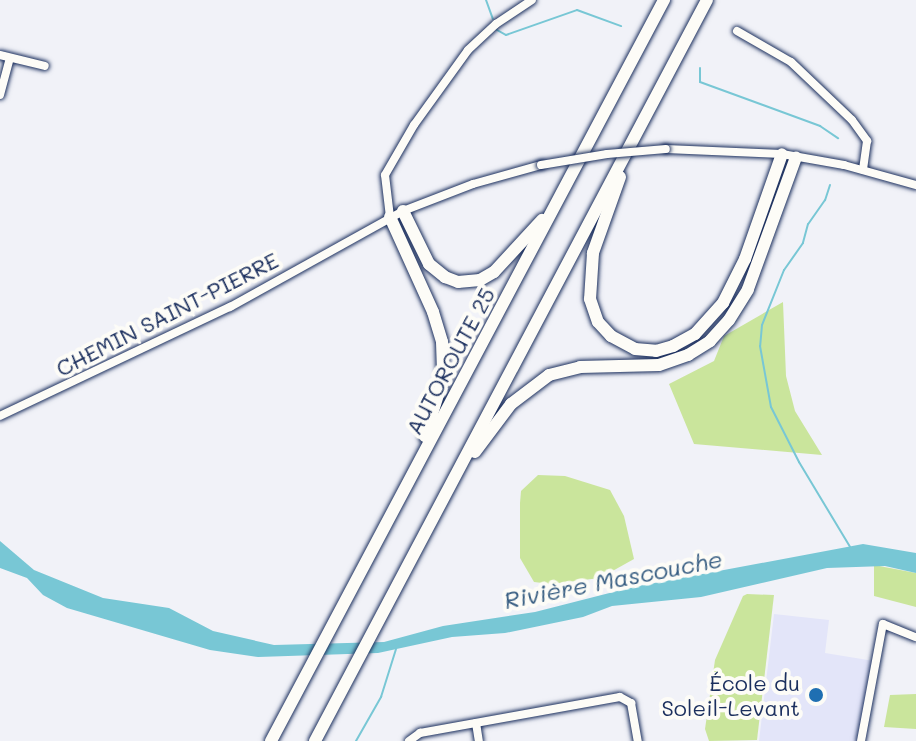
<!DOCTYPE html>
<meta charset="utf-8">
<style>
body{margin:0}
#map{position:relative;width:916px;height:741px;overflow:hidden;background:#f1f2f8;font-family:Mali,sans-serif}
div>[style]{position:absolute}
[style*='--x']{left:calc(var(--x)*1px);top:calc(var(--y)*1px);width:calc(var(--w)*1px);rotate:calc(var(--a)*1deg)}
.built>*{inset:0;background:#e3e5f9}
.green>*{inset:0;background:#cae59c}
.water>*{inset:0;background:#78c7d5}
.stream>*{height:2px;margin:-1px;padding:0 1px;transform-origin:1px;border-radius:1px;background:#78c7d5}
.roads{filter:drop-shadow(0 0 2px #1b2f5e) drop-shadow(0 0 2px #1b2f5e)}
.minor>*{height:8px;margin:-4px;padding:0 4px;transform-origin:4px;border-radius:4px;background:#fdfcf7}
.highway>*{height:12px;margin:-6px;padding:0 6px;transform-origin:6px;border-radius:6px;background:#fdfcf7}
.bridges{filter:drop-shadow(0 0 2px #1b2f5e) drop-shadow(0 0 2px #1b2f5e)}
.minor-bridge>*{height:8px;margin:-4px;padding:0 4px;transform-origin:4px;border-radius:4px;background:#fdfcf7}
.dots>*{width:22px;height:22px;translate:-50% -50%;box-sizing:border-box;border:4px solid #fdfcf7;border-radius:50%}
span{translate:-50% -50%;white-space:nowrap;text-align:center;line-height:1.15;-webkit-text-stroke:8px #fdfcf7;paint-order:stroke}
.street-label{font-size:22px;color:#1b2f5e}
.poi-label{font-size:22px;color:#1b2f5e}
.right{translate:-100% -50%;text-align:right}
.water-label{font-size:24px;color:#375d82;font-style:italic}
</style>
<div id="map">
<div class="built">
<div style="clip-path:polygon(774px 614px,829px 620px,825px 653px,874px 661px,861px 741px,759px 741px)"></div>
</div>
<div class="green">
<div style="clip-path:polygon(783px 302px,786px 376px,795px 411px,822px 455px,694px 444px,669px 384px,714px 361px,724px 336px)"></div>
<div style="clip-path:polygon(538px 475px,565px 476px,610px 490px,624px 516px,634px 559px,600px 578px,551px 584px,534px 582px,520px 558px,520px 503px,521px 491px)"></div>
<div style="clip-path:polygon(874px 565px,916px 573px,916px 607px,874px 596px)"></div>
<div style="clip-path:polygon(747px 594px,774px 595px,757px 740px,709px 741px,705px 729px,715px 660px,743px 596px)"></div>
<div style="clip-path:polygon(916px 694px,916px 729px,884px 727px,890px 695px)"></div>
</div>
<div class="water">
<div style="clip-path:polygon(0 541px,34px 570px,103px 598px,169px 608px,213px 631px,274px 645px,384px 642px,443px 626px,535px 612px,633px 587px,863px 544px,916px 553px,916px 573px,885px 566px,827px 568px,701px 597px,612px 606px,583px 617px,505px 633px,452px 637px,378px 653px,258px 657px,210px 650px,67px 608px,43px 595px,27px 578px,0 568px)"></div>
</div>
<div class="stream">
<div style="--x:486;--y:0;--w:20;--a:70"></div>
<div style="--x:497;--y:30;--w:10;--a:29"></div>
<div style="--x:506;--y:35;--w:75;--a:-19.4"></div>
<div style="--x:577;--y:10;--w:47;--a:20"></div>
<div style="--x:700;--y:68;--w:14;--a:90"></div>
<div style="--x:700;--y:82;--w:128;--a:20.1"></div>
<div style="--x:820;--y:126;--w:22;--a:34"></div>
<div style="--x:830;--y:185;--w:16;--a:108"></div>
<div style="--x:825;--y:200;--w:29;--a:125"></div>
<div style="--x:808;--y:224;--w:20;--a:105"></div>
<div style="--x:803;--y:243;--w:33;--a:125"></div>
<div style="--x:784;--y:270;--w:59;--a:111.8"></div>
<div style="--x:762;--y:325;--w:21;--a:95"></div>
<div style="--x:760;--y:346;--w:62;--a:79.8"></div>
<div style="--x:771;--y:407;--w:62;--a:63"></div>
<div style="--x:799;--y:462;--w:99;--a:59"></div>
<div style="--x:356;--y:741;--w:51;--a:-60.4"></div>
<div style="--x:381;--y:697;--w:50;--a:-72.6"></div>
</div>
<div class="roads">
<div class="minor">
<div style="--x:737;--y:31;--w:62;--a:29.9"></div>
<div style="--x:791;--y:62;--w:84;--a:43.6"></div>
<div style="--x:852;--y:120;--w:26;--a:54"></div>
<div style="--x:867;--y:141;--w:29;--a:98"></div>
<div style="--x:0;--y:55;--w:46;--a:13.7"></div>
<div style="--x:0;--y:95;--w:38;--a:-75"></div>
<div style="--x:666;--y:149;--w:116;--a:2.5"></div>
<div style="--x:782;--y:154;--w:63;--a:10.1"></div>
<div style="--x:844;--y:165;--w:75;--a:15.5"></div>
<div style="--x:390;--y:217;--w:42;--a:-96.8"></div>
<div style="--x:385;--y:175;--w:58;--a:-59.9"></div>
<div style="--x:414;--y:125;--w:92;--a:-54.2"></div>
<div style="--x:468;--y:50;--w:38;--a:-43"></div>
<div style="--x:496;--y:24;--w:43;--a:-33.7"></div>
<div style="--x:0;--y:416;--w:255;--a:-25.4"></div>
<div style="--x:230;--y:307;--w:198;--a:-29"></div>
<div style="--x:403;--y:211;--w:75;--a:-21.1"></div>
<div style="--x:473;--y:184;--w:71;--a:-15.6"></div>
<div style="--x:476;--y:723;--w:18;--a:81"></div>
<div style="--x:409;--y:741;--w:14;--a:-36"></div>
<div style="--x:420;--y:733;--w:203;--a:-10.2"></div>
<div style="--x:620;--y:697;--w:13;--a:29"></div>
<div style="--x:631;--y:703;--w:39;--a:80"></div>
<div style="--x:861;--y:741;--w:119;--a:-79.4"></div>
<div style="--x:883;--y:624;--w:35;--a:22"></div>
</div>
<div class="highway">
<div style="--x:620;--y:177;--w:81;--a:109.6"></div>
<div style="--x:593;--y:253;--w:46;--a:93.7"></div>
<div style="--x:590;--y:299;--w:24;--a:71"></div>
<div style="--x:598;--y:322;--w:19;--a:47"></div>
<div style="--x:611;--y:336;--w:27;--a:28"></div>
<div style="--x:635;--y:349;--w:21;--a:5"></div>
<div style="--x:656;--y:351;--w:18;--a:-16"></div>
<div style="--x:673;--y:346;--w:25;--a:-29"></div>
<div style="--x:695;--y:334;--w:42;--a:-47.9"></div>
<div style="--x:723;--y:303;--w:49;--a:-63.4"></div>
<div style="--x:745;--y:259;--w:111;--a:-70.6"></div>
<div style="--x:403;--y:211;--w:59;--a:63.9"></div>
<div style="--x:429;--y:264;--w:21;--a:39"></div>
<div style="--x:445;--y:277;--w:14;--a:21"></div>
<div style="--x:458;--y:282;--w:22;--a:-5"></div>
<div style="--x:480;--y:280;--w:16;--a:-30"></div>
<div style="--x:494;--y:272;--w:71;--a:-47.3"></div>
<div style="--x:390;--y:217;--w:104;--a:65.6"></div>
<div style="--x:433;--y:312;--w:31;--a:73"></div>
<div style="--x:442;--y:342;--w:37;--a:88"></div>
<div style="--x:443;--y:379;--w:60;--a:107.5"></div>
<div style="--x:475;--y:452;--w:60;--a:-53.1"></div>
<div style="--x:511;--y:404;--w:48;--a:-37.3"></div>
<div style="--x:549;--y:375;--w:32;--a:-14"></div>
<div style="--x:580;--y:367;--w:79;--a:-1.5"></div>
<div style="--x:659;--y:365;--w:31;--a:-19"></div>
<div style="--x:688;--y:355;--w:26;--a:-32"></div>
<div style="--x:710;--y:341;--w:28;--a:-48"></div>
<div style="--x:729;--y:320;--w:36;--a:-58"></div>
<div style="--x:748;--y:289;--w:140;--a:-70"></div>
<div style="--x:271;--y:741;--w:839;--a:-62.06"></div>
<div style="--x:315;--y:741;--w:838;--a:-62.12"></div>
</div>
</div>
<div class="bridges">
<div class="minor-bridge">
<div style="--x:541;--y:165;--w:67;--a:-9.5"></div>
<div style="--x:607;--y:154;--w:59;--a:-4.8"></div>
</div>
</div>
<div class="dots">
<div style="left:816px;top:695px;background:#1f6fb2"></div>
</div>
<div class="street-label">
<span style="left:167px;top:314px;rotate:-27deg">CHEMIN SAINT-PIERRE</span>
<span style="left:450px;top:361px;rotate:-62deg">AUTOROUTE 25</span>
</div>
<div class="poi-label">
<span class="right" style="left:800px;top:695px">École du<br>Soleil-Levant</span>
</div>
<div class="water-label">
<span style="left:613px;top:579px;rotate:-11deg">Rivière Mascouche</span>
</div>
</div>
